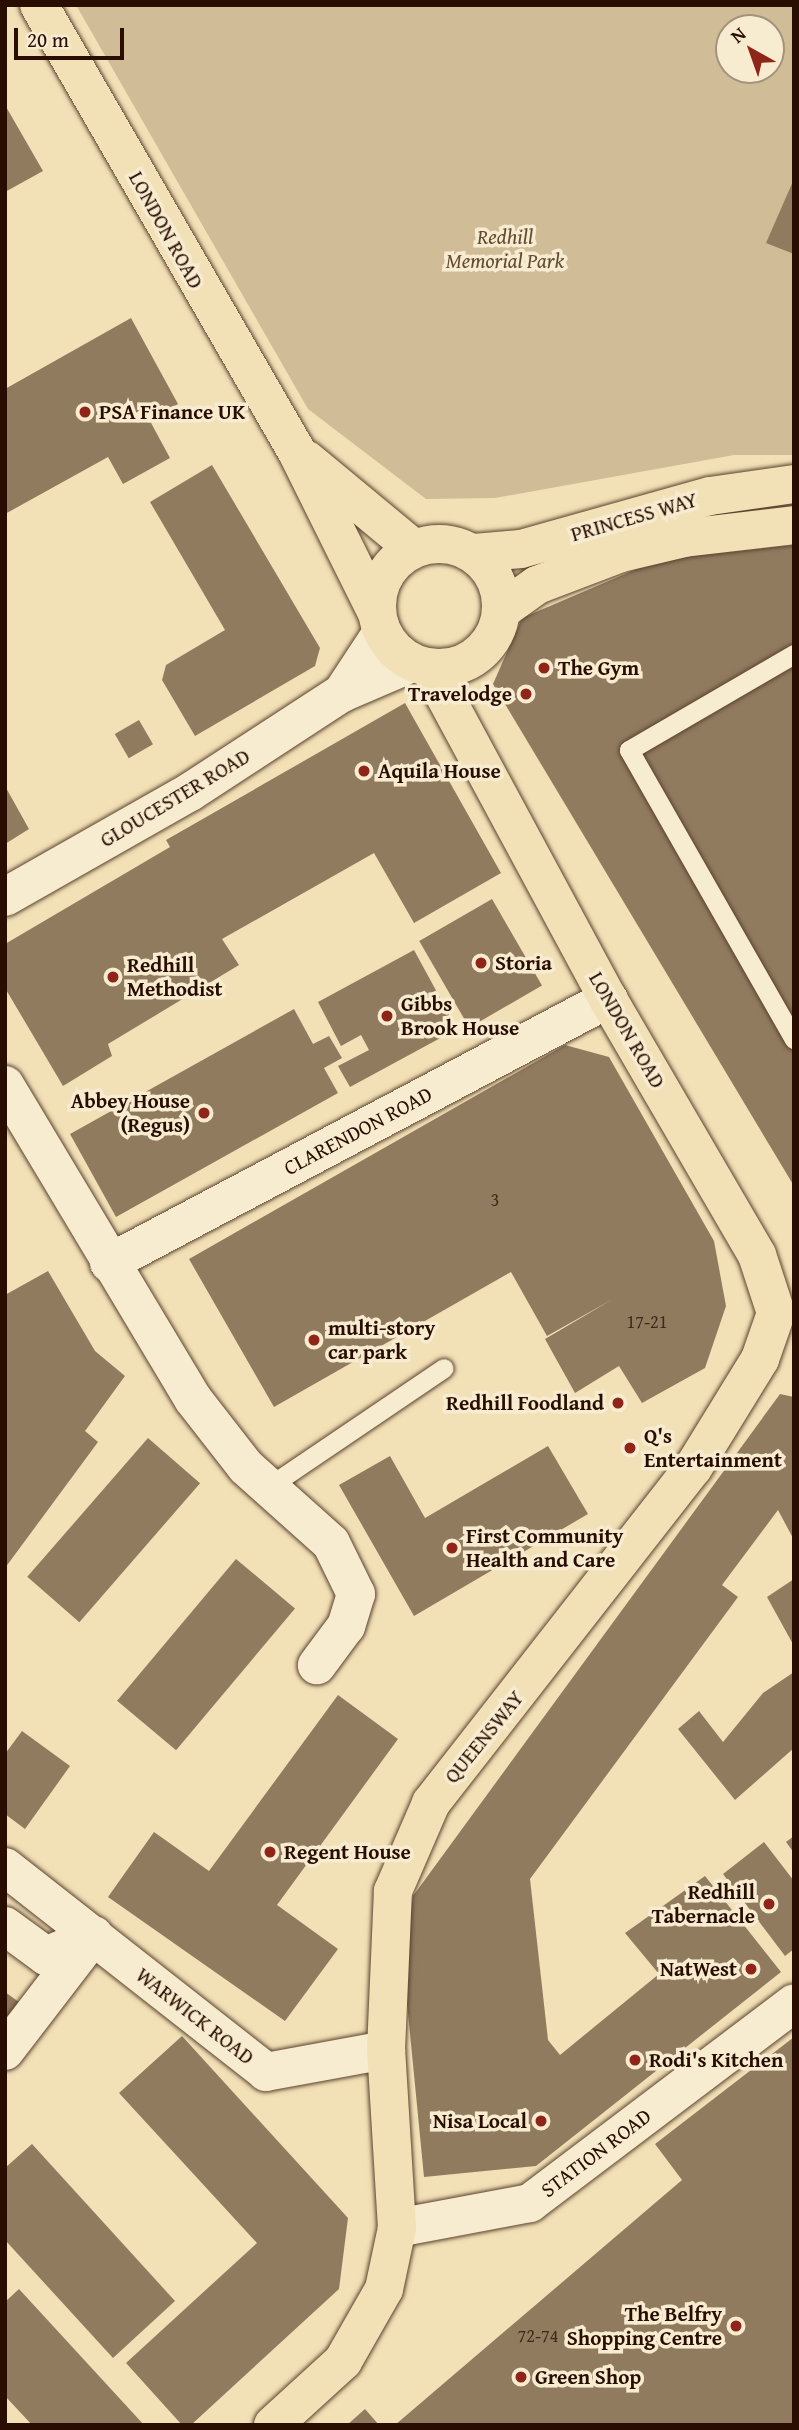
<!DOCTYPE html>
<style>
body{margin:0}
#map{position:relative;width:799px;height:2430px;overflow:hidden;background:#f2e0b6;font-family:"Gentium Book Plus",serif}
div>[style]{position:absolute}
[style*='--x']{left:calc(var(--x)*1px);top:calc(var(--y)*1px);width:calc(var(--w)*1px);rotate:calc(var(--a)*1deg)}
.green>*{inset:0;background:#d0bc97}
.building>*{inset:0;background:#917b5f;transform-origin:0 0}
.roads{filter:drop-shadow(0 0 2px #5a422e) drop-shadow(0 0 2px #5a422e)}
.lane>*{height:19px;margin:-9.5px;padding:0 9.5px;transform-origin:9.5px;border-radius:9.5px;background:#f7ebd0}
.street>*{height:38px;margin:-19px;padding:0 19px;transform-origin:19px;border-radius:19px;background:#f7ebd0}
.primary>*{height:38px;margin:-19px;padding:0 19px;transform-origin:19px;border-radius:19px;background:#f2e0b6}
.primary>.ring{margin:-19px;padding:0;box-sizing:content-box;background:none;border:38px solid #f2e0b6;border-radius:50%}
.dots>*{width:19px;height:19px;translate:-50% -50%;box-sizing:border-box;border:4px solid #f7ebd0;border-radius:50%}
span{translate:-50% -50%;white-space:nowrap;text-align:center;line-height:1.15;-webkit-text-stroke:7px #f7ebd0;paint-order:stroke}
.number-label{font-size:18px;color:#422818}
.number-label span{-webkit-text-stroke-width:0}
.street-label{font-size:21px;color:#280d00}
.park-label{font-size:21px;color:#634a35;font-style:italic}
.poi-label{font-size:21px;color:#280d00;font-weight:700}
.left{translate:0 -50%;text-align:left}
.right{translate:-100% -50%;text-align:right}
.frame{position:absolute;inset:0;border:7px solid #280d00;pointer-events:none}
.north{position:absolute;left:715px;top:14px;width:70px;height:70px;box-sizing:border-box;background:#f7ebd0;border:2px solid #a4927d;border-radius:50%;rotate:320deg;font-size:19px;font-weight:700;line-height:28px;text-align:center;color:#280d00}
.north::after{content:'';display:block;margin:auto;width:24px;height:32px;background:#8f2418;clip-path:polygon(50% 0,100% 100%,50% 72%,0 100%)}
.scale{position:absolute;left:14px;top:28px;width:110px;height:32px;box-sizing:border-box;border:4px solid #280d00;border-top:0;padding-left:9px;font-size:21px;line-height:24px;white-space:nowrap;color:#280d00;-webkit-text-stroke:5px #f7ebd0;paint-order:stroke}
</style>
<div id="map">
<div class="green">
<div style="clip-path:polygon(evenodd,76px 5px,794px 5px,794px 455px,734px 455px,495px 498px,426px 499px,308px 409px,76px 5px,729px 28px,771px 28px,771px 70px,729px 70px,729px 28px)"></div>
</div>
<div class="building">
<div style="clip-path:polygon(5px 105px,43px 171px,5px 192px)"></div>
<div style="clip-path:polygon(794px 179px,794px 254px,766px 243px)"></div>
<div style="clip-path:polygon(131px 318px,178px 404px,150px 421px,170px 458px,123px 484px,108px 457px,5px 514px,5px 389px)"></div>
<div style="clip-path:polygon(212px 465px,320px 648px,315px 666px,195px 736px,162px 680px,166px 665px,225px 630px,150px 502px)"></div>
<div style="clip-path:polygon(794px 545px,794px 1186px,493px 684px,522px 618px,660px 559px)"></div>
<div style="clip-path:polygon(405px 703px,501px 873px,414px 923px,374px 853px,222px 939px,239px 965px,108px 1044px,112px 1056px,63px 1086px,5px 988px,5px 944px,170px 847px,166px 840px)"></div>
<div style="left:139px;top:720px;width:28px;height:28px;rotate:60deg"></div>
<div style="clip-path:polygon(5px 786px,29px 829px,5px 844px)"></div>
<div style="left:492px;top:899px;width:100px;height:84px;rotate:60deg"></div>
<div style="clip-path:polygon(414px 950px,457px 1029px,350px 1087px,338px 1066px,369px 1050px,361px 1035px,341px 1046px,318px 1002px)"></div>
<div style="clip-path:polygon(294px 1009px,313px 1044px,329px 1036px,342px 1058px,324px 1068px,338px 1093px,116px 1217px,70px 1134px)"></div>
<div style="clip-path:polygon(565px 1045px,609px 1057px,714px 1241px,726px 1306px,705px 1368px,642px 1403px,619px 1366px,575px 1393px,545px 1339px,613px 1299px,547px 1336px,511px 1272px,274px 1407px,189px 1259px)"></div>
<div style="clip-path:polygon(48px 1271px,95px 1351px,125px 1376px,85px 1431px,98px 1442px,5px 1568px,5px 1295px)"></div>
<div style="clip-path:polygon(780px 1394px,794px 1397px,794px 1540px,778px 1510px,722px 1585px,738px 1597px,530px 1879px,548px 2040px,560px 2055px,659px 1974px,625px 1933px,705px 1876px,781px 1972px,536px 2166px,424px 2177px,403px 1962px,413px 1896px)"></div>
<div style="left:148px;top:1438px;width:69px;height:184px;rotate:41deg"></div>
<div style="clip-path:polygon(548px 1446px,588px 1514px,414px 1616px,339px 1485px,390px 1456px,425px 1518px)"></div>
<div style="left:236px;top:1559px;width:77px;height:185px;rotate:40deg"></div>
<div style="clip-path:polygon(794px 1579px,794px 1646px,767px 1597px)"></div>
<div style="clip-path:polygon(794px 1672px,794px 1748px,735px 1800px,678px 1729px,699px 1711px,723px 1742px,763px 1693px)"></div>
<div style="clip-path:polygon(338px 1695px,398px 1739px,277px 1905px,338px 1949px,285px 2021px,108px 1897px,154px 1832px,209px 1871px)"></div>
<div style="clip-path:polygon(22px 1731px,70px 1766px,25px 1829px,5px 1814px,5px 1754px)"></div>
<div style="clip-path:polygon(794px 1836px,794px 1853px,786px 1842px)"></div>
<div style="clip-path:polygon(764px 1842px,794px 1881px,794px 1949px,785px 1956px,723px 1874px)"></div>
<div style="clip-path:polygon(5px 1992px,23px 2005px,5px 2029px)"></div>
<div style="clip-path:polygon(182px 2036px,348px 2218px,339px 2289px,191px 2425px,182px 2425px,126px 2363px,257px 2243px,119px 2093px)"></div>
<div style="clip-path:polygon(794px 2037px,794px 2425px,395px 2425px,682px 2180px,655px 2144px)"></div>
<div style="clip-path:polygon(32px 2144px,175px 2301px,113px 2358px,5px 2240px,5px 2168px)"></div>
<div style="clip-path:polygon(19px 2289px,144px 2425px,32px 2425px,5px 2396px,5px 2302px)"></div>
<div style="clip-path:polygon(365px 2409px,379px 2425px,347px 2425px)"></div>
</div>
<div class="roads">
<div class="lane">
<div style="--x:794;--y:654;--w:191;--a:149.8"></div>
<div style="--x:629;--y:750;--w:333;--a:60.3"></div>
<div style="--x:268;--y:1487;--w:212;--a:-34.1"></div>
</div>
<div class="street">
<div style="--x:342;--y:693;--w:73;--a:-56.7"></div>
<div style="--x:5;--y:897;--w:213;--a:-29.6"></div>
<div style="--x:190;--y:792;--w:181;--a:-33.1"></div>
<div style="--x:342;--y:693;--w:76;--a:-23.2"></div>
<div style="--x:5;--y:1085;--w:366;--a:59.1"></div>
<div style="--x:193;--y:1399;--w:86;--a:52.1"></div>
<div style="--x:246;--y:1467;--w:114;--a:41.8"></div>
<div style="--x:331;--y:1543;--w:57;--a:63.9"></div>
<div style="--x:356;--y:1594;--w:34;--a:107"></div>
<div style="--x:346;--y:1626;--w:49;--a:126.6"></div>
<div style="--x:109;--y:1263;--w:565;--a:-27.88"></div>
<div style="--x:5;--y:1867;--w:332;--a:38.1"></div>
<div style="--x:266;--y:2072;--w:122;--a:-10.4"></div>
<div style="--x:5;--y:1926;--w:51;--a:36.2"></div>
<div style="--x:46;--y:1956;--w:50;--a:-23.5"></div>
<div style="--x:5;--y:2051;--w:146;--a:-52.5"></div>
<div style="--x:397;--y:2228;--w:135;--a:-10.6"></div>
<div style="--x:530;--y:2203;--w:331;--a:-37.1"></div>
</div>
<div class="primary">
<div style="--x:39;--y:5;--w:516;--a:60.01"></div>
<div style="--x:297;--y:452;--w:178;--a:63.6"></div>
<div style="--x:307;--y:460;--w:138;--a:39.7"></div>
<div class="ring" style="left:377px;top:544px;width:86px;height:86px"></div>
<div style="--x:474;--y:553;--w:47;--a:-4.9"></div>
<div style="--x:521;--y:549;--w:196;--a:-15.7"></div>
<div style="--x:710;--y:496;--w:85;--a:-8.1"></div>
<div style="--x:502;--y:610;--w:43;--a:-35.5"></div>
<div style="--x:537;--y:585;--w:90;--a:-20.9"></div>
<div style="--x:621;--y:553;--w:65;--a:-13.4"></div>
<div style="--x:684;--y:538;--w:111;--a:-6.7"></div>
<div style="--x:273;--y:2425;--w:95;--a:-42.4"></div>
<div style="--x:343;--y:2361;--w:83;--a:-60.3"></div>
<div style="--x:384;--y:2289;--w:62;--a:-78"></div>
<div style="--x:397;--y:2228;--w:178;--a:-93.5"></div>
<div style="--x:386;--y:2050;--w:159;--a:-87.5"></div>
<div style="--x:393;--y:1891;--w:96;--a:-66.6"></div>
<div style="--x:431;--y:1803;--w:425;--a:-52"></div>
<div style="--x:693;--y:1468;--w:128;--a:-58.4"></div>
<div style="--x:760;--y:1359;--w:49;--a:-70.8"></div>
<div style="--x:776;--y:1313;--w:61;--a:-108.1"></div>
<div style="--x:757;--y:1255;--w:296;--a:-120.2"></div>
<div style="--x:608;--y:999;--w:376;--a:-118.3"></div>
</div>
</div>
<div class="dots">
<div style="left:85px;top:412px;background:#8f2418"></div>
<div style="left:544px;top:668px;background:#8f2418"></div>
<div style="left:526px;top:694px;background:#8f2418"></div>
<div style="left:364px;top:771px;background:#8f2418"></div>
<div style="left:481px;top:963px;background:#8f2418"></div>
<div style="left:113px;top:977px;background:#8f2418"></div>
<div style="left:387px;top:1016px;background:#8f2418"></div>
<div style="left:204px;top:1113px;background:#8f2418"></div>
<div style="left:314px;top:1340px;background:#8f2418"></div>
<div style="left:618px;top:1403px;background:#8f2418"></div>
<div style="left:630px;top:1448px;background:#8f2418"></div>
<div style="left:452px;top:1548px;background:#8f2418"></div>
<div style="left:270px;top:1852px;background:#8f2418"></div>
<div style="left:769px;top:1904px;background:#8f2418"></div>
<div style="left:751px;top:1969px;background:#8f2418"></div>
<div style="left:635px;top:2060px;background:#8f2418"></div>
<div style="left:541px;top:2121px;background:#8f2418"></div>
<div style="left:736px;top:2326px;background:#8f2418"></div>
<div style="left:521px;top:2377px;background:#8f2418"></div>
</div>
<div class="number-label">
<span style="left:495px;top:1200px">3</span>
<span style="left:647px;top:1322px">17-21</span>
<span style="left:538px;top:2336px">72-74</span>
</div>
<div class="street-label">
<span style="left:166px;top:230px;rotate:61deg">LONDON ROAD</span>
<span style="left:634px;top:517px;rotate:-16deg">PRINCESS WAY</span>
<span style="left:175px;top:798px;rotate:-31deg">GLOUCESTER ROAD</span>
<span style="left:627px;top:1030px;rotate:60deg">LONDON ROAD</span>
<span style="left:358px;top:1131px;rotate:-28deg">CLARENDON ROAD</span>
<span style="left:484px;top:1737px;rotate:-51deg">QUEENSWAY</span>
<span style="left:195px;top:2016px;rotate:38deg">WARWICK ROAD</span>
<span style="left:596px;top:2153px;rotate:-37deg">STATION ROAD</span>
</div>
<div class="park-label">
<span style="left:505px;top:249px">Redhill<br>Memorial Park</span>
</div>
<div class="poi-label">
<span class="left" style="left:99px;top:412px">PSA Finance UK</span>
<span class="left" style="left:558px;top:668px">The Gym</span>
<span class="right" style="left:512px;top:694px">Travelodge</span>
<span class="left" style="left:378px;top:771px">Aquila House</span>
<span class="left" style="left:495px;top:963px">Storia</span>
<span class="left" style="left:127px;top:977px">Redhill<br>Methodist</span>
<span class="left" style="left:401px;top:1016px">Gibbs<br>Brook House</span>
<span class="right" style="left:190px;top:1113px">Abbey House<br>(Regus)</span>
<span class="left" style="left:328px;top:1340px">multi-story<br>car park</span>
<span class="right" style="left:604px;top:1403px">Redhill Foodland</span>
<span class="left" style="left:644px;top:1448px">Q's<br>Entertainment</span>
<span class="left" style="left:466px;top:1548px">First Community<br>Health and Care</span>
<span class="left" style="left:284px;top:1852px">Regent House</span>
<span class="right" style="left:755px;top:1904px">Redhill<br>Tabernacle</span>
<span class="right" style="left:737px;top:1969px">NatWest</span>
<span class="left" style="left:649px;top:2060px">Rodi's Kitchen</span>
<span class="right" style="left:527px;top:2121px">Nisa Local</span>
<span class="right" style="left:722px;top:2326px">The Belfry<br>Shopping Centre</span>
<span class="left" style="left:535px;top:2377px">Green Shop</span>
</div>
<div class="frame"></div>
<div class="north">N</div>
<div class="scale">20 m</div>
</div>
